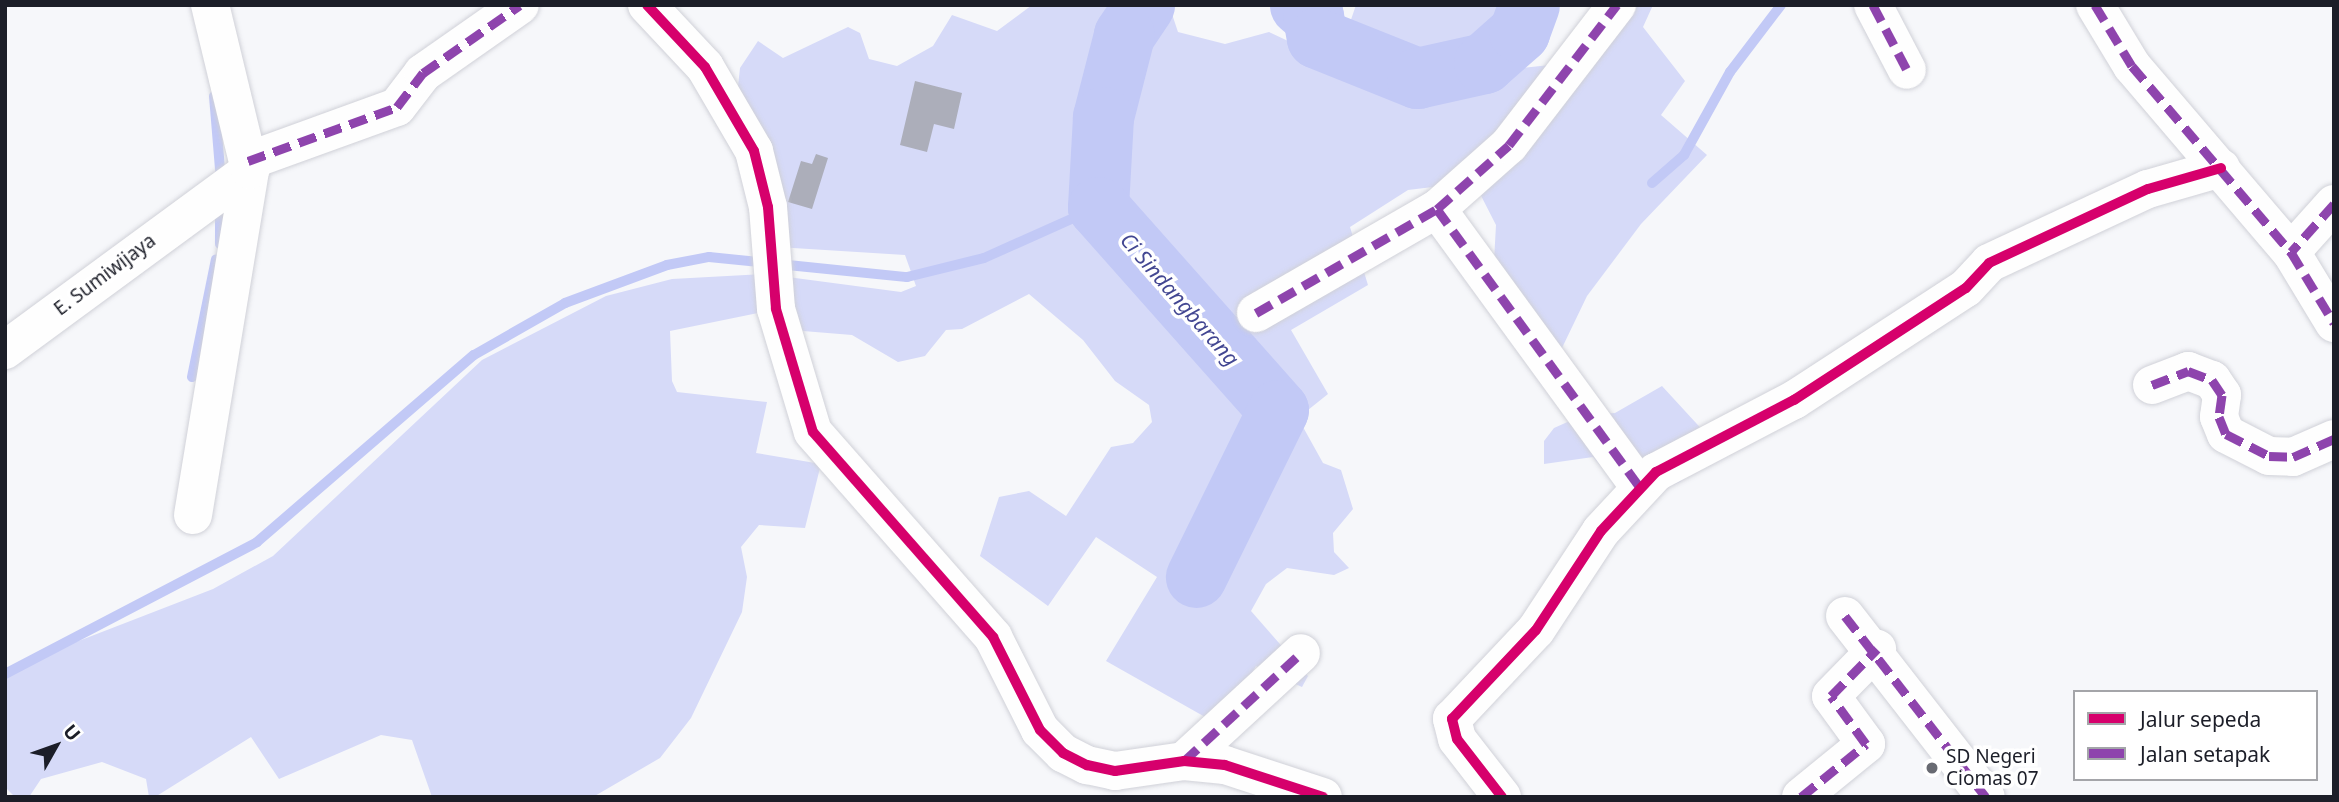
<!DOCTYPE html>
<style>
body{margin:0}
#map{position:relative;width:2339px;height:802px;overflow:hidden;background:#f6f7fa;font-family:"Noto Sans",sans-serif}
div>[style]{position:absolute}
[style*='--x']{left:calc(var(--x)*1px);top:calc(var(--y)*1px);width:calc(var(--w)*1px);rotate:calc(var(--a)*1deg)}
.forest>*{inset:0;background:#d6daf8}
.stream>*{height:10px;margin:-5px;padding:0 5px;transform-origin:5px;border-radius:5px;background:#c2c9f6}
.river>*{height:61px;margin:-30.5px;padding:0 30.5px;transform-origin:30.5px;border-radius:30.5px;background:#c2c9f6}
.building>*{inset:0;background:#acaeba}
.roads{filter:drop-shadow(0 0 2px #d0d1d8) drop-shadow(0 0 2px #d0d1d8)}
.minor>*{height:38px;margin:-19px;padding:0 19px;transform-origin:19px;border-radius:19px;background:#fefefe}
.quiet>*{height:9px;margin-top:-4.5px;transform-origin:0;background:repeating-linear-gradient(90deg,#8e44ad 0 18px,transparent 0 27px)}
.cycleway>*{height:10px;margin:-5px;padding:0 5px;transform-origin:5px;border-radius:5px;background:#d6006c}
.dots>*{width:19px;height:19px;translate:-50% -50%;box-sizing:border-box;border:4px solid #fff;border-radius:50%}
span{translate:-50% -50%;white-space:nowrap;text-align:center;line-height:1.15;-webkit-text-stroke:7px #fff;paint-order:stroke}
.street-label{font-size:19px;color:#1c1e28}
.poi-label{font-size:19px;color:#1c1e28}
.left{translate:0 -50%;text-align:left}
.water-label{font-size:21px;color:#434792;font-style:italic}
.frame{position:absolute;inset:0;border:7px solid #1c1e28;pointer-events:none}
.legend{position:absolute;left:2073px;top:690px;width:245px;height:91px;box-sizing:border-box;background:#fff;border:2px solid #a4a5a9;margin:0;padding:9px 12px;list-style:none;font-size:21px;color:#1c1e28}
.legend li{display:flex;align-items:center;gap:14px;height:35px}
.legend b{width:35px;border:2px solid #a4a5a9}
.north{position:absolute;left:21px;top:711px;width:70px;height:70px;-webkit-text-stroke:5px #fff;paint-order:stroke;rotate:50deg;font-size:19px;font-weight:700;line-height:28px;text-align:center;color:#1c1e28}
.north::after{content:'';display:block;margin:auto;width:24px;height:32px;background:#1c1e28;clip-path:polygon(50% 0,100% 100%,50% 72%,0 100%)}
</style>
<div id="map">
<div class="forest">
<div style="clip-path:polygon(1032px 5px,1169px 5px,1178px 32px,1225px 44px,1269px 32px,1318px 55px,1343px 43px,1356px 5px,1516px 5px,1498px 40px,1501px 62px,1513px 69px,1560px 64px,1621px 5px,1653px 5px,1643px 27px,1685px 81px,1661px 115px,1707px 155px,1641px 224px,1587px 296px,1561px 350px,1493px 279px,1496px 225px,1474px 182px,1408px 190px,1350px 227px,1368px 285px,1291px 330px,1328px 394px,1298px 418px,1323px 463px,1341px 470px,1353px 509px,1333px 533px,1334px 552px,1349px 568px,1334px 575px,1287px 568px,1266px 584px,1251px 611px,1308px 676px,1302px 687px,1256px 666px,1221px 726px,1106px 661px,1157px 577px,1096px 537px,1048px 606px,980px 556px,999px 497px,1029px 491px,1066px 516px,1111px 447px,1133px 443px,1152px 422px,1149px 405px,1115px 381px,1083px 340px,1029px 294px,962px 329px,946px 330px,925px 356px,898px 362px,852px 335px,803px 331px,758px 313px,670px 331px,672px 381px,677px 392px,767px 402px,756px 453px,821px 464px,805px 528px,759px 525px,741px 547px,747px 577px,742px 612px,691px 718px,660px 758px,593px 797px,432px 797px,412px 740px,381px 735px,279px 779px,251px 737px,155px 797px,149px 797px,146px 779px,102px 762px,41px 779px,29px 797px,15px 797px,5px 787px,5px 678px,45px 654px,213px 589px,273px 556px,482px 360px,606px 296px,672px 279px,765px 274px,901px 292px,916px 286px,905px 255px,777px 247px,734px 123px,740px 68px,758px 41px,783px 58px,848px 27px,860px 33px,869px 59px,897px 66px,933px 46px,952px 15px,997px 31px)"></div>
<div style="clip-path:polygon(1662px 386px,1719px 448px,1680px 482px,1631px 502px,1593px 457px,1544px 464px,1544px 441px,1554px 428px,1583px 415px,1615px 413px)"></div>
</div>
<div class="stream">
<div style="--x:214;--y:96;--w:85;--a:85.3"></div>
<div style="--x:1652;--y:183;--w:43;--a:-41.2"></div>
<div style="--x:1684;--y:155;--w:95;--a:-61"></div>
<div style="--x:1730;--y:72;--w:84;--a:-52.7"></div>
<div style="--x:220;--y:244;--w:40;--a:-90"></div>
<div style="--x:192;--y:377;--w:120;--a:-78.5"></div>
<div style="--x:5;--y:674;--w:284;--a:-27.6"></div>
<div style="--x:257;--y:542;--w:286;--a:-40.8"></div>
<div style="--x:474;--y:355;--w:105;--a:-29.7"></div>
<div style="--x:565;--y:303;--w:109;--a:-20.4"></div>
<div style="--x:667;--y:265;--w:43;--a:-10.8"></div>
<div style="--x:709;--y:257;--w:199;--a:5.8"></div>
<div style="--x:907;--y:277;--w:79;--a:-13.9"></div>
<div style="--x:984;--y:258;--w:125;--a:-24.1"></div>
</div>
<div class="river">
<div style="--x:1144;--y:5;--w:36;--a:124"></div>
<div style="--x:1124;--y:35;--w:85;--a:104.4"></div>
<div style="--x:1103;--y:117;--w:90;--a:93.2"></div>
<div style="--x:1098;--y:207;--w:271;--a:48.4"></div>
<div style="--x:1278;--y:410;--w:186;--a:116.2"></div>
<div style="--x:1300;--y:5;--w:17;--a:40"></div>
<div style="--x:1313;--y:16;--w:22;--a:80"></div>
<div style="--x:1317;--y:38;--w:108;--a:21.8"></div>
<div style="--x:1417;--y:78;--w:69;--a:-12.6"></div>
<div style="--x:1484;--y:63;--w:47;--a:-41.5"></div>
<div style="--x:1519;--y:32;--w:29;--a:-70"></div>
</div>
<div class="building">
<div style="clip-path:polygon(915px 81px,962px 93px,954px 129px,934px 124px,927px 152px,900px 145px)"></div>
<div style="clip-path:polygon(816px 154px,828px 158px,812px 209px,788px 202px,801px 161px,812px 164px)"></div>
</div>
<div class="roads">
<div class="minor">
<div style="--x:647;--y:5;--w:85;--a:46.9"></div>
<div style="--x:705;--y:67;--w:97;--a:59.7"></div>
<div style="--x:754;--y:151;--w:58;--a:76"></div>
<div style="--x:768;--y:207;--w:102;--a:85.5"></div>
<div style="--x:776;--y:309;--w:128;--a:73.3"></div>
<div style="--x:813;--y:432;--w:273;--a:48.7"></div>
<div style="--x:993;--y:637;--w:104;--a:63.2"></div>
<div style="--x:1040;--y:730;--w:33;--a:45"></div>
<div style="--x:1063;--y:753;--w:27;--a:27"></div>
<div style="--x:1087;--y:765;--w:29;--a:12"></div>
<div style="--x:1115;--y:771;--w:70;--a:-8.2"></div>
<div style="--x:1184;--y:761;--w:41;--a:5.6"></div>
<div style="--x:1225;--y:765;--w:103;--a:18.1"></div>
<div style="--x:1873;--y:5;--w:73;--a:62.4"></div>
<div style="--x:2095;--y:5;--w:71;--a:58.8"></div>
<div style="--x:2132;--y:66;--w:245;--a:49.5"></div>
<div style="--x:248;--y:161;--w:158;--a:-19.9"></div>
<div style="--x:397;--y:107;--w:43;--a:-52.6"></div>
<div style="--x:423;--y:73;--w:118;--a:-35"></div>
<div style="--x:2334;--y:204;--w:64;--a:131.9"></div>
<div style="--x:2291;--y:252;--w:83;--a:58.8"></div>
<div style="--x:1437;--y:209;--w:96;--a:-41.6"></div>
<div style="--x:1509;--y:145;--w:177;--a:-52.4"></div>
<div style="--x:1256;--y:313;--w:209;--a:-29.9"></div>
<div style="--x:1437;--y:209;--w:344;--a:53.9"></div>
<div style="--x:5;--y:350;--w:304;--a:-36.3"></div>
<div style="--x:2152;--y:385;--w:39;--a:-21"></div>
<div style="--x:2188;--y:371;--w:26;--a:21"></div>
<div style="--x:2212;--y:380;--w:18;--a:56"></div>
<div style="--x:2222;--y:395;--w:22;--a:98"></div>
<div style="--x:2219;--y:417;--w:18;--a:68"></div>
<div style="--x:2226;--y:434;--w:48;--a:27.1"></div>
<div style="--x:2269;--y:456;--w:24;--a:2"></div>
<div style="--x:2293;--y:457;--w:45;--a:-23.7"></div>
<div style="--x:193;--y:515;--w:350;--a:-80.6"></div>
<div style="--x:250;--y:170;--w:170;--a:-103.6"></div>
<div style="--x:1845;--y:616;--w:229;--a:52.1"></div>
<div style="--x:1184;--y:761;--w:159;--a:-42.7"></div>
<div style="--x:1502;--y:797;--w:73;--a:-127.8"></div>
<div style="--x:1457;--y:739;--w:21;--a:-104"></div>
<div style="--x:1452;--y:719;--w:122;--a:-46.7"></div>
<div style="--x:1536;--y:630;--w:118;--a:-56.7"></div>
<div style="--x:1601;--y:531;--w:81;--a:-47"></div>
<div style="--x:1656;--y:472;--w:156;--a:-27.6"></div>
<div style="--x:1794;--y:400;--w:205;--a:-33.1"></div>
<div style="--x:1966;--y:288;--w:34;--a:-47"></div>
<div style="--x:1989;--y:263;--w:175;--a:-25"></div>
<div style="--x:2148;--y:189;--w:76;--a:-16"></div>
<div style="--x:1801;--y:797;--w:84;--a:-39.2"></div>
<div style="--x:1866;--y:744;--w:59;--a:-126.1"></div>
<div style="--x:1831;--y:696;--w:66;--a:-45.6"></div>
</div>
</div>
<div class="quiet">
<div style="--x:1873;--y:5;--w:73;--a:62.4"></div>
<div style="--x:2095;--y:5;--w:71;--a:58.8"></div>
<div style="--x:2132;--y:66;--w:245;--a:49.5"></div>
<div style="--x:248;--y:161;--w:158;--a:-19.9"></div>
<div style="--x:397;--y:107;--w:43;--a:-52.6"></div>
<div style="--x:423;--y:73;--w:118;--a:-35"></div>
<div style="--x:2334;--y:204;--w:64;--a:131.9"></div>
<div style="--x:2291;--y:252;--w:83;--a:58.8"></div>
<div style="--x:1437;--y:209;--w:96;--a:-41.6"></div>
<div style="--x:1509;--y:145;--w:177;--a:-52.4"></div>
<div style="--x:1256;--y:313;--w:209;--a:-29.9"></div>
<div style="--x:1437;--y:209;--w:344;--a:53.9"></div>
<div style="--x:2152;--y:385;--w:39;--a:-21"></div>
<div style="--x:2188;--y:371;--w:26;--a:21"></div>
<div style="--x:2212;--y:380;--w:18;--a:56"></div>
<div style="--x:2222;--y:395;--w:22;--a:98"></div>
<div style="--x:2219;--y:417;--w:18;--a:68"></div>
<div style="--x:2226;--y:434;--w:48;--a:27.1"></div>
<div style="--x:2269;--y:456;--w:24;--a:2"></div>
<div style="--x:2293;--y:457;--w:45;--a:-23.7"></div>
<div style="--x:1845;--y:616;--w:229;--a:52.1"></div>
<div style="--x:1184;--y:761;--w:159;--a:-42.7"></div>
<div style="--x:1801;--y:797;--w:84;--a:-39.2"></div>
<div style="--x:1866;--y:744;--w:59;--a:-126.1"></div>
<div style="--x:1831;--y:696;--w:66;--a:-45.6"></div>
</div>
<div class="cycleway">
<div style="--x:647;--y:5;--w:85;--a:46.9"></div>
<div style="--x:705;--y:67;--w:97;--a:59.7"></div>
<div style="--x:754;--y:151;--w:58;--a:76"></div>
<div style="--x:768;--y:207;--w:102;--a:85.5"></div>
<div style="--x:776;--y:309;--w:128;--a:73.3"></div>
<div style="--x:813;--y:432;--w:273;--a:48.7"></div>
<div style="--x:993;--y:637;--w:104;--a:63.2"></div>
<div style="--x:1040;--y:730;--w:33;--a:45"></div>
<div style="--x:1063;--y:753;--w:27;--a:27"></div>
<div style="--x:1087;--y:765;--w:29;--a:12"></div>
<div style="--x:1115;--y:771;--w:70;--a:-8.2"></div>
<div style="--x:1184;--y:761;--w:41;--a:5.6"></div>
<div style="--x:1225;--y:765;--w:103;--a:18.1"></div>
<div style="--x:1502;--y:797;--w:73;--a:-127.8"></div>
<div style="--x:1457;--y:739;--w:21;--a:-104"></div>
<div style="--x:1452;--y:719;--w:122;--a:-46.7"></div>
<div style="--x:1536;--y:630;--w:118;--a:-56.7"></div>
<div style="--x:1601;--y:531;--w:81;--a:-47"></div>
<div style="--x:1656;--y:472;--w:156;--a:-27.6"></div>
<div style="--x:1794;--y:400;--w:205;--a:-33.1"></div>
<div style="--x:1966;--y:288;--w:34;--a:-47"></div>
<div style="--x:1989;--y:263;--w:175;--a:-25"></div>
<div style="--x:2148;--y:189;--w:76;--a:-16"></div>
</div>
<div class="dots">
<div style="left:1932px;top:768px;background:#686a72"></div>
</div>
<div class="street-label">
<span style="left:105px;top:275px;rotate:-37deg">E. Sumiwijaya</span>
</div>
<div class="poi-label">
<span class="left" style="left:1946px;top:768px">SD Negeri<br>Ciomas 07</span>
</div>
<div class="water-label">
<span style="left:1180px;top:299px;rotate:49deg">Ci Sindangbarang</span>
</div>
<div class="frame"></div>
<ul class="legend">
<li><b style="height:9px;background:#d6006c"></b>Jalur sepeda</li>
<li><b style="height:9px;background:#8e44ad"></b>Jalan setapak</li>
</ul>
<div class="north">U</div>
</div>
